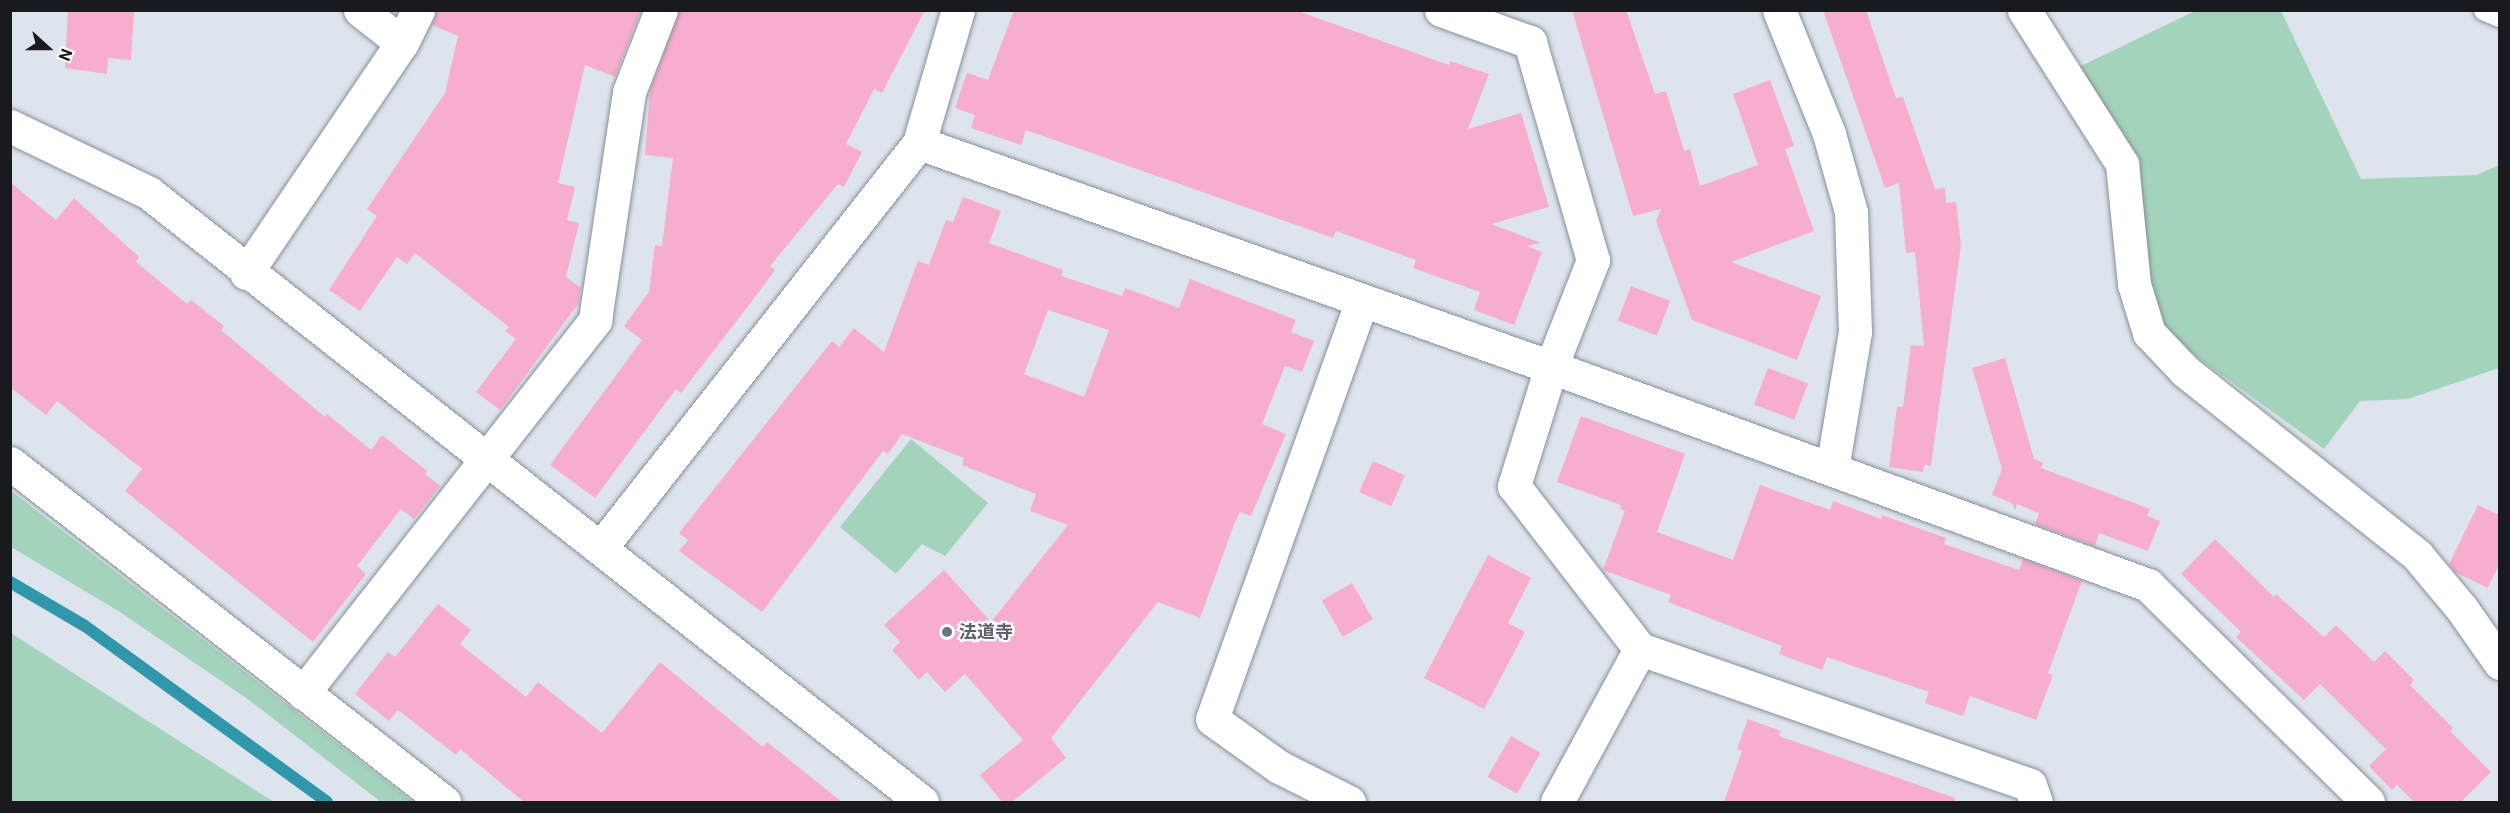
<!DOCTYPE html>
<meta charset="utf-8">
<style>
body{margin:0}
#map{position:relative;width:2510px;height:813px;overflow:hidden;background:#dde4ed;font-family:Roboto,"Noto Sans JP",sans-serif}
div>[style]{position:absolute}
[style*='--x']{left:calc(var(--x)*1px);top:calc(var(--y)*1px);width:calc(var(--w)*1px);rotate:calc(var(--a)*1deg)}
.green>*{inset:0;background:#a3d3ba}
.stream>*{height:12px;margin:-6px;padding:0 6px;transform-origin:6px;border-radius:6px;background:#3096aa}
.building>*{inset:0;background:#f7adcd;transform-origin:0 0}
.roads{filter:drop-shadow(0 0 2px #888f98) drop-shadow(0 0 2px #888f98)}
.service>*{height:22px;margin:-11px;padding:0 11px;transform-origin:11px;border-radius:11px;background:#fff}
.minor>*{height:33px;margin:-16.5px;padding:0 16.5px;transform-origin:16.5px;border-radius:16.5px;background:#fff}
.tertiary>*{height:33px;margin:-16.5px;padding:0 16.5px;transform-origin:16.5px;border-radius:16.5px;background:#fff}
.dots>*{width:16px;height:16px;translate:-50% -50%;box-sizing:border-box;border:3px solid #fff;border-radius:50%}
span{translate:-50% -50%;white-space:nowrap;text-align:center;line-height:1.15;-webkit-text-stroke:4.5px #fff;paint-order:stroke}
.worship-label{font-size:18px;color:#5b616d;font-weight:700}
.left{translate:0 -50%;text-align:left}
.frame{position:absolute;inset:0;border:12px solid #181a1e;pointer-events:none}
.north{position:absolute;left:18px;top:18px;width:60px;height:60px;-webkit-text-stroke:4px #fff;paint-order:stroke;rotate:111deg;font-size:16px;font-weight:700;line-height:24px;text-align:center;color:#181a1e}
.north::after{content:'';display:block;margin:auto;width:21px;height:27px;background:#181a1e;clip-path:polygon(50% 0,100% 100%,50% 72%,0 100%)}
</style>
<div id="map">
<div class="green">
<div style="clip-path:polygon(2195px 11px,2281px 11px,2361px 179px,2477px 175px,2499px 165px,2499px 368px,2408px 399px,2360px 401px,2324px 449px,2157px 328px,2077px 68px)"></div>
<div style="clip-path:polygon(911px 439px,988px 503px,945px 556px,922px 544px,896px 574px,840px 527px)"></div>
<div style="clip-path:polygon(10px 491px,11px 491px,413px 802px,381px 802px,249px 700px,120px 612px,11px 547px)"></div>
<div style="clip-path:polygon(10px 633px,11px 633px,274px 802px,11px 802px)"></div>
</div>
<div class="stream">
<div style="--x:10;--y:582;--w:87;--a:30.4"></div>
<div style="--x:85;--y:626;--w:299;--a:36"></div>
</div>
<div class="building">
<div style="clip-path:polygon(68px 10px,134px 10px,131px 60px,108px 58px,107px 74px,65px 68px)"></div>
<div style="clip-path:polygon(436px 10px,641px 10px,615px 77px,585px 65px,558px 183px,575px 187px,567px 220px,579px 223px,566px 277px,581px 288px,578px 304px,500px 410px,476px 392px,516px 339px,505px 331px,509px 327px,415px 253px,407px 264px,397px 257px,360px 311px,329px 290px,377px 216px,367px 209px,445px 93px,458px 36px,432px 25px)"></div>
<div style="clip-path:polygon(679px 10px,925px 10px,882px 93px,874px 89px,846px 144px,862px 152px,844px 187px,838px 184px,770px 266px,775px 270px,752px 301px,681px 393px,676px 389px,595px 498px,550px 465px,642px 340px,624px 326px,649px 292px,655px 245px,662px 246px,673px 158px,645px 155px,650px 91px)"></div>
<div style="clip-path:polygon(1014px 10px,1295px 10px,1449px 65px,1450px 61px,1489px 74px,1468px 129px,1521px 113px,1549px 207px,1491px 224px,1541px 243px,1527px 246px,1542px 252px,1514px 325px,1474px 310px,1480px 292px,1413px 268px,1416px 260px,1336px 231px,1333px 238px,1026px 130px,1021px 145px,971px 128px,975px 115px,955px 108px,967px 73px,988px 80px)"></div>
<div style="clip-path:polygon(1572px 10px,1626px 10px,1655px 94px,1666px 91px,1684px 151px,1690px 149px,1700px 186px,1758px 165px,1733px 94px,1770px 80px,1794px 146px,1785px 149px,1814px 231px,1731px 262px,1821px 296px,1797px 360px,1692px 320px,1656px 221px,1661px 209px,1633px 216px)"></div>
<div style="clip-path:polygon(1823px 10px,1866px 10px,1896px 98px,1903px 97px,1935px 189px,1945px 188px,1946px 203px,1956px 202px,1961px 245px,1931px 466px,1924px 465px,1923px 472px,1889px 467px,1897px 407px,1903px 407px,1911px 345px,1924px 346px,1915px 252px,1906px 253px,1899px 183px,1885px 188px)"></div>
<div style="clip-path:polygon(10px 182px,56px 220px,74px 198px,139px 257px,136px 262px,187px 304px,191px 300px,224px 326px,221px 330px,325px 417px,327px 414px,371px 450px,382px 435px,427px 471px,425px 474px,440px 486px,414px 519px,401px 509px,357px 566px,366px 574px,313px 642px,125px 491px,142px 469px,57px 401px,46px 415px,10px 387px)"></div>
<div style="clip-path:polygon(evenodd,963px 197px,1001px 211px,989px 243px,1063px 270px,1061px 276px,1122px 296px,1125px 288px,1179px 308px,1190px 279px,1296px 320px,1291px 332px,1314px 341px,1302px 372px,1285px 366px,1262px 424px,1286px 434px,1251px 516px,1240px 512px,1235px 522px,1200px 618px,1158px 602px,1051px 738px,1066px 758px,1012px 802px,1002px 802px,980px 775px,1023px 740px,965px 674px,945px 692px,927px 672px,919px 680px,892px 650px,900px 642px,884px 625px,944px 570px,991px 622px,1068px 525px,1030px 511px,1036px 494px,962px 465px,964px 458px,902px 434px,888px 454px,883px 451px,762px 612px,679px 551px,688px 540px,679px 533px,832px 341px,839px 347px,854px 328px,884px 352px,918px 261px,929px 265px,946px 220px,953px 222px,963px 197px,1048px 310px,1109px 330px,1084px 397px,1024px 374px,1048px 310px)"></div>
<div style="left:1631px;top:286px;width:42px;height:37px;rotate:21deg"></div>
<div style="clip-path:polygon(2005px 358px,2034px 459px,2043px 463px,2041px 468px,2150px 509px,2147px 516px,2160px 521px,2148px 551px,2099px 533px,2095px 546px,2035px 524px,2039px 513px,2017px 504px,2015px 510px,2012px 503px,1992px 495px,2002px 469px,1972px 368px)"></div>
<div style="left:1768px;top:368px;width:43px;height:39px;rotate:21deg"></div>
<div style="clip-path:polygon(1581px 416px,1685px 454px,1657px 532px,1733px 560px,1760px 485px,1830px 510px,1833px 501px,1881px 519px,1882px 515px,1946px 538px,1944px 544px,2019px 570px,2023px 559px,2082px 581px,2048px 673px,2053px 675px,2036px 720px,1970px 696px,1963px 716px,1925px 703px,1929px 692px,1827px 657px,1822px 670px,1779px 654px,1782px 646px,1668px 602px,1671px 595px,1603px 570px,1625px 511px,1620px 509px,1621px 505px,1557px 482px)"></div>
<div style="left:1373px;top:461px;width:35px;height:34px;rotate:24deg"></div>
<div style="clip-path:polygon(2478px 505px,2499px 515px,2499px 564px,2488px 588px,2455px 572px,2449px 564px)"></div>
<div style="clip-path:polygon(2215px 539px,2274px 597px,2276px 594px,2324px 637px,2336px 625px,2374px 662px,2385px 651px,2414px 680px,2410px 685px,2453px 728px,2450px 731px,2491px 772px,2461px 802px,2414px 802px,2397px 785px,2392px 790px,2369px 766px,2386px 749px,2320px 684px,2304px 700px,2236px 637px,2241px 632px,2181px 574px)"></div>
<div style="clip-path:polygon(1488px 555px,1531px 578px,1508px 623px,1525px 632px,1484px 709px,1424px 678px)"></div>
<div style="left:1352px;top:583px;width:42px;height:35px;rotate:60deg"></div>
<div style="clip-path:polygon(438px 604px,471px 630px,460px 644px,526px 697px,538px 682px,602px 733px,660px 662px,763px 747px,767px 742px,842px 802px,524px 802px,460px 749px,456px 755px,398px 710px,389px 721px,355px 694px,388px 652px,395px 657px)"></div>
<div style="clip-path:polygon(1748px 719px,1781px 731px,1779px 736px,1955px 798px,1955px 802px,1724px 802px,1742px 751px,1737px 749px)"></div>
<div style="left:1511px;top:736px;width:34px;height:47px;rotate:30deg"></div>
</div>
<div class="roads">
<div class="service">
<div style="--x:2485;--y:10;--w:16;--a:22"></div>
</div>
<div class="minor">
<div style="--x:360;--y:10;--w:53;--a:38.2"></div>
<div style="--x:1441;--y:10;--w:95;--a:19.8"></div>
<div style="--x:1530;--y:42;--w:227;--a:73.9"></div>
<div style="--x:1593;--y:260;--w:115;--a:111.4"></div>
<div style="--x:1551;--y:367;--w:125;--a:107.3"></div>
<div style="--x:1514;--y:486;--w:206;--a:52.3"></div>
<div style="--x:1640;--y:649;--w:174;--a:118.5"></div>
<div style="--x:2024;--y:10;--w:183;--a:57.5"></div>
<div style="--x:2122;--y:164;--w:121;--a:84.3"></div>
<div style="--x:2134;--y:284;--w:51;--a:73"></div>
<div style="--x:2149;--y:333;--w:52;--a:46.5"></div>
<div style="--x:2185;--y:371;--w:296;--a:38.4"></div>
<div style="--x:2417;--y:555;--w:70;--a:50.2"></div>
<div style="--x:2462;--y:609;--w:66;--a:54.9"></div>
<div style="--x:919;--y:143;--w:139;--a:-73.7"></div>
<div style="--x:246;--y:273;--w:278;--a:-55.9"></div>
<div style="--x:402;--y:43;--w:37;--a:-64"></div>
<div style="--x:10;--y:463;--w:551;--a:37.99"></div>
<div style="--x:602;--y:546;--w:513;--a:-51.81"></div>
<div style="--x:919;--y:143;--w:671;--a:19.52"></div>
<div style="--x:1551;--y:367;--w:636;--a:20.06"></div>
<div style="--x:2148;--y:585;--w:309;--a:44.6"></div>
<div style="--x:1640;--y:649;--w:413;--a:19.2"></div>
<div style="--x:2030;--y:785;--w:18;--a:71"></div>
<div style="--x:303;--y:693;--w:474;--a:-51.9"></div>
<div style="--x:595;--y:320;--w:231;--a:-81.5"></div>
<div style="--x:629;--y:92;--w:88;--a:-68.7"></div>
<div style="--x:1349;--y:802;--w:78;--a:-153.4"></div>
<div style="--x:1279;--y:767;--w:82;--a:-144.4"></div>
<div style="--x:1212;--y:719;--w:444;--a:-70.3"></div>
</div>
<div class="tertiary">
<div style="--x:1779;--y:10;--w:134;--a:68"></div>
<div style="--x:1829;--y:134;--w:81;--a:74.2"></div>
<div style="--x:1851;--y:212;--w:120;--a:88.1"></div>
<div style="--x:1855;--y:332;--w:139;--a:99.5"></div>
<div style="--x:10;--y:126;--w:154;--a:25.7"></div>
<div style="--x:149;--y:193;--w:984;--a:38.23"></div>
</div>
</div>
<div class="dots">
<div style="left:947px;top:632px;background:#6b7280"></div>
</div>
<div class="worship-label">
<span class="left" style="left:959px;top:632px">法道寺</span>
</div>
<div class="frame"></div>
<div class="north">N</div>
</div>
